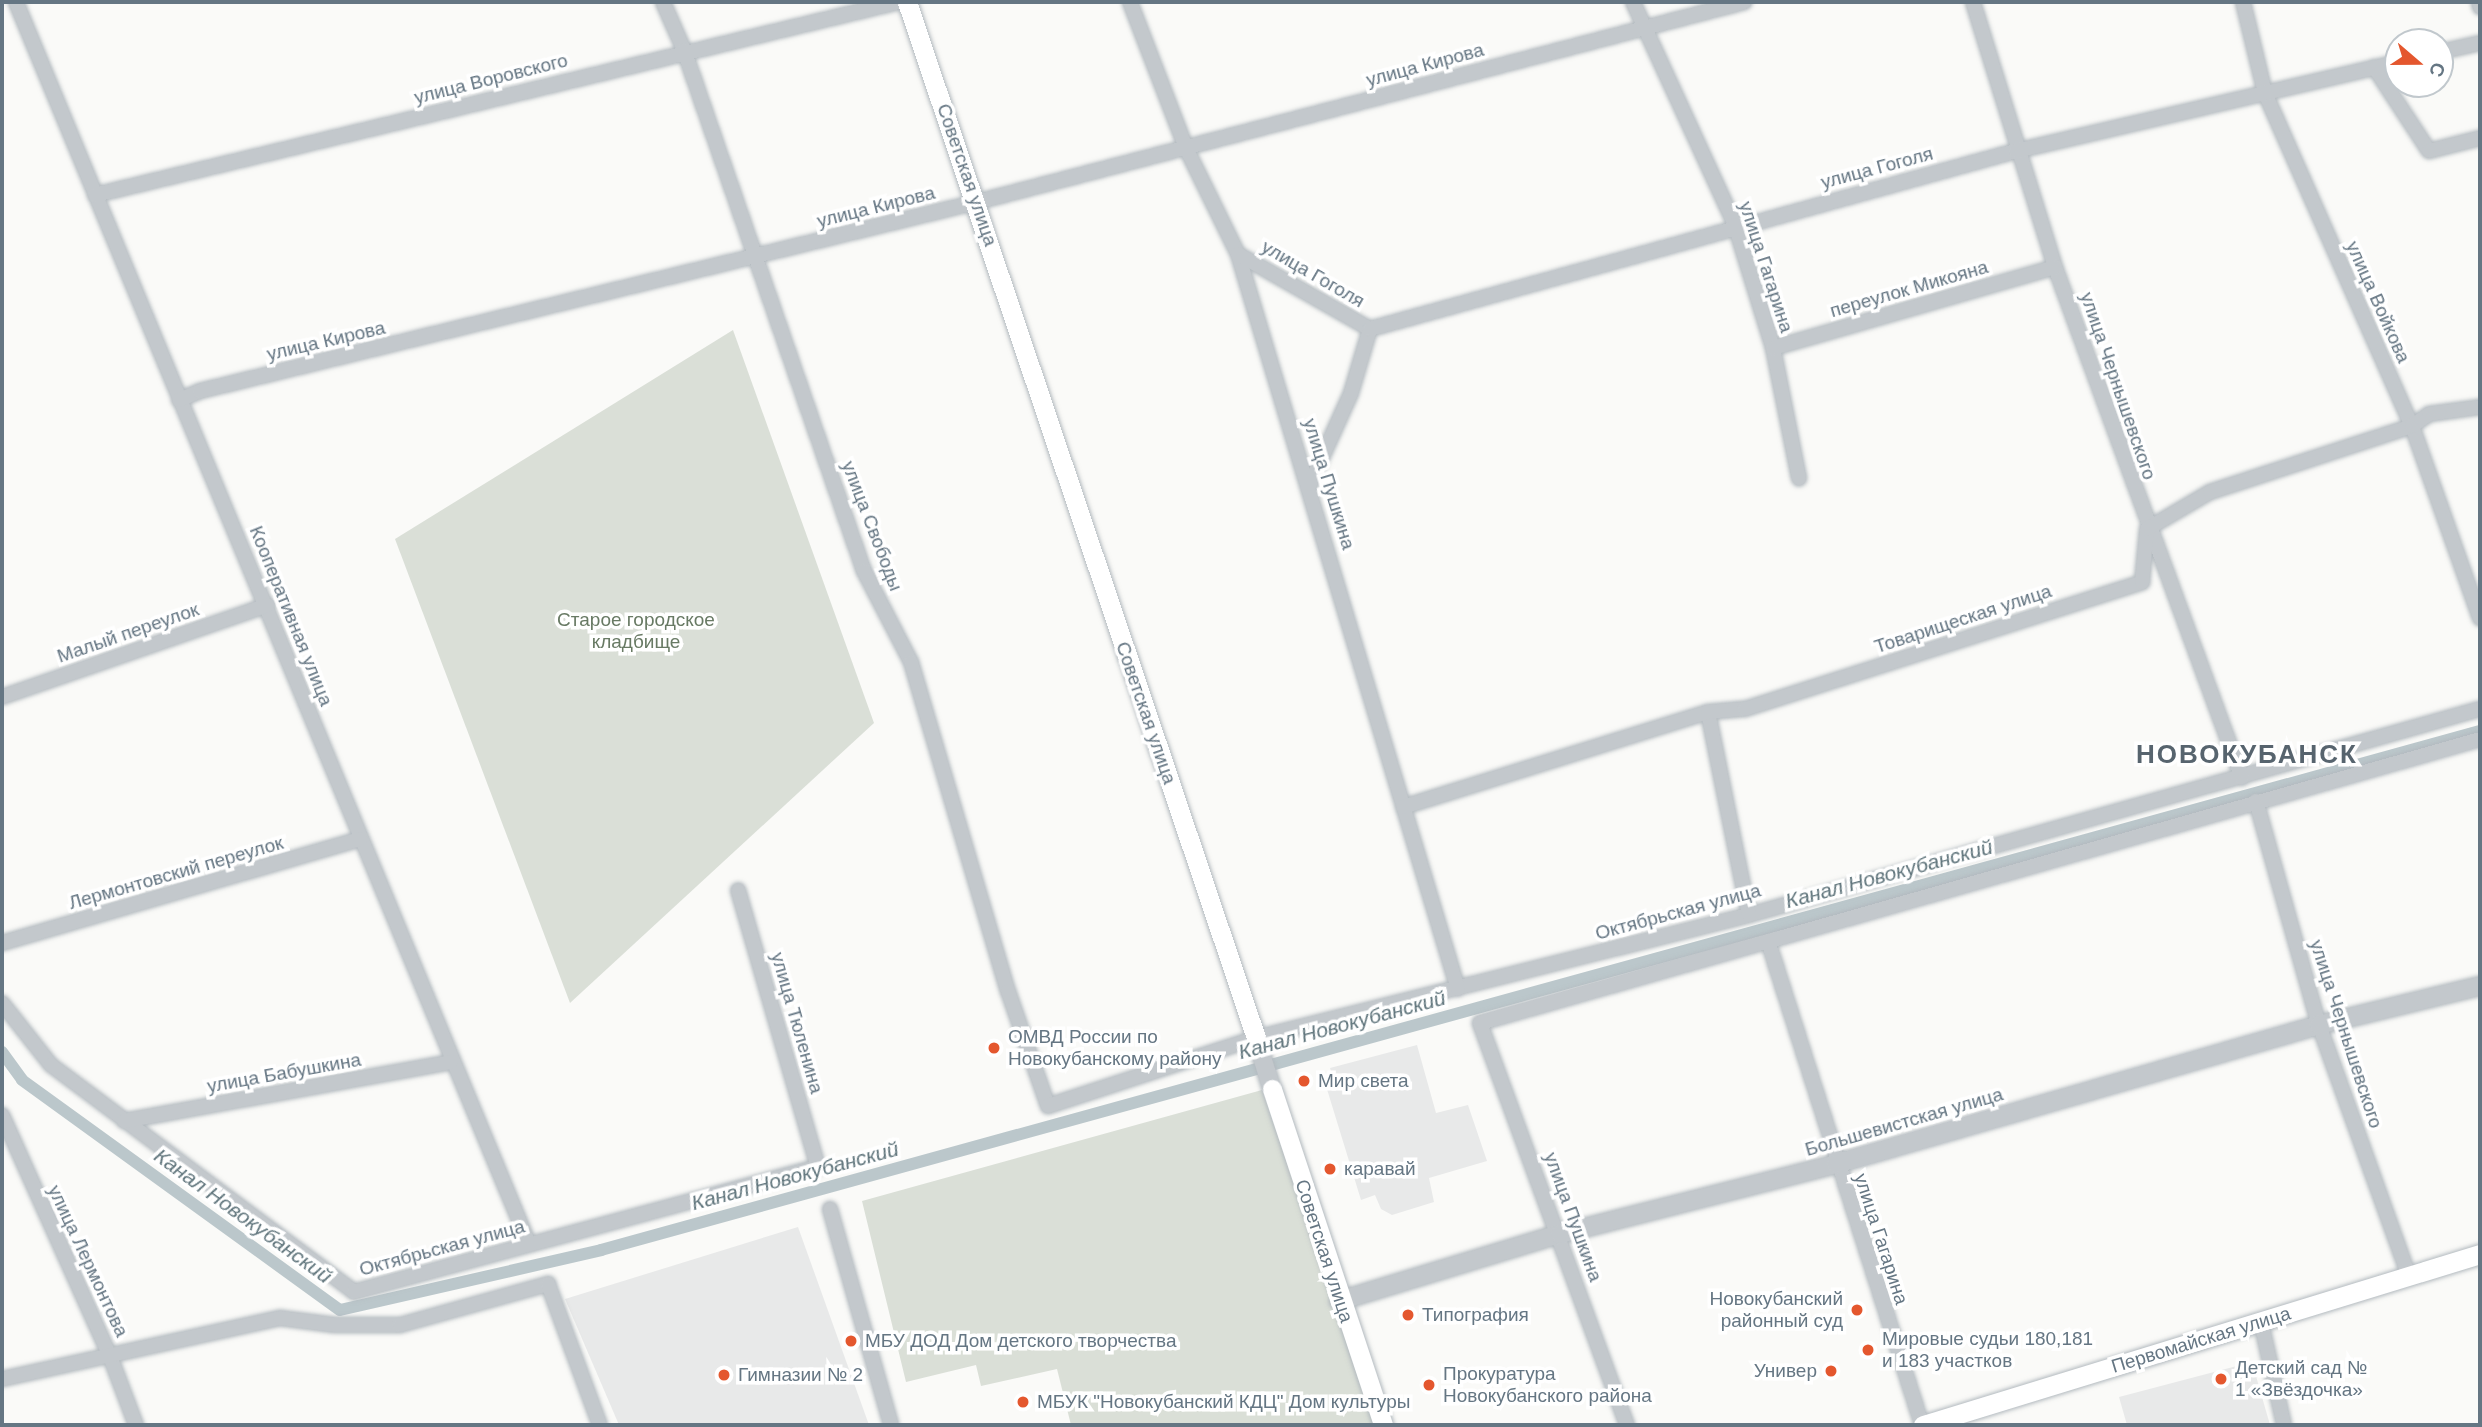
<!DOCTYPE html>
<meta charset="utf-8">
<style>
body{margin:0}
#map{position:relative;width:2482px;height:1427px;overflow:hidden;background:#fafaf8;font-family:Helvetica,sans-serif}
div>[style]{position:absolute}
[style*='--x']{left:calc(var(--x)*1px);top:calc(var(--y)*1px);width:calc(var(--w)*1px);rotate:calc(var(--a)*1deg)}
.built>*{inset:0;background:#e8e9e9}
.green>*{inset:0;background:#dadfd7}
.canal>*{height:12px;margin:-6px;padding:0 6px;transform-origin:6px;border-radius:6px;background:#bbc7cb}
.roads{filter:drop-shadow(0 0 2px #b3babf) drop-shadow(0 0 2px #b3babf)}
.minor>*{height:14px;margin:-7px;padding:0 7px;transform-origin:7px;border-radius:7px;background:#c3c8cc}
.tertiary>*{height:18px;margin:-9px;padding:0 9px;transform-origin:9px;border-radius:9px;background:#c3c8cc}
.secondary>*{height:19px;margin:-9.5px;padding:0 9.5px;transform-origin:9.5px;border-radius:9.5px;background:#fff}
.dots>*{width:19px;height:19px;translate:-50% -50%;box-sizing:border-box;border:4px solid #fff;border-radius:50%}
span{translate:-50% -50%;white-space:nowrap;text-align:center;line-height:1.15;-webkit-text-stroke:7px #fff;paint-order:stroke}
.street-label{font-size:19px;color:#657683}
.park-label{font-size:19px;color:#687a64}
.poi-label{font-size:19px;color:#657683}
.left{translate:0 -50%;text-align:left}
.right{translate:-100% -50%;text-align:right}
.water-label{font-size:21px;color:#60757c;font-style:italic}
.district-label{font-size:26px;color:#57646e;font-weight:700;letter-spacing:2px}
.frame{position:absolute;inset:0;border:4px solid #657683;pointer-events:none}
.north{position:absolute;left:2384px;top:28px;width:70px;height:70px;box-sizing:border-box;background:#fff;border:2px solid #c1c8cd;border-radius:50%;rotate:110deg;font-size:19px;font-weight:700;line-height:28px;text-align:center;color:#657683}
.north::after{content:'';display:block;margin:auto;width:24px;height:32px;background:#e4572e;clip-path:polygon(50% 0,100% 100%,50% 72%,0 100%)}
</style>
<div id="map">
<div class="built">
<div style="clip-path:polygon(1417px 1045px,1436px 1113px,1468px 1105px,1487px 1161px,1429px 1178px,1434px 1202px,1392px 1215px,1381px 1209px,1375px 1195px,1361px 1200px,1326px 1086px,1335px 1084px,1330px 1068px)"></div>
<div style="clip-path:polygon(798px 1227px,869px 1425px,619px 1425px,565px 1299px)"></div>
<div style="clip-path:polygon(2252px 1362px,2270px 1425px,2127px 1425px,2119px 1397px)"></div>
</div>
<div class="green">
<div style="clip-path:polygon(733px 330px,874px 723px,570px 1003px,395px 539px)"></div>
<div style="clip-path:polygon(1262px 1090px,1377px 1425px,1071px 1425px,1057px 1369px,981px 1386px,976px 1365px,906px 1382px,862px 1201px)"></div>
</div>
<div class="canal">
<div style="--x:2;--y:1052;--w:34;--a:54"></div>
<div style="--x:22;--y:1080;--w:392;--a:35.9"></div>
<div style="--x:340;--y:1310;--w:268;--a:-12.9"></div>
<div style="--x:601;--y:1250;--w:1949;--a:-15.44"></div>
</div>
<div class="roads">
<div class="minor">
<div style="--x:16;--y:2;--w:1344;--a:67.56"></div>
<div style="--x:663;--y:2;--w:52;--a:66.4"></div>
<div style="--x:684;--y:50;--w:551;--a:70.94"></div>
<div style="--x:864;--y:571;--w:102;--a:62.7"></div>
<div style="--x:911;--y:662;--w:343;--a:73.6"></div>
<div style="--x:1008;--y:991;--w:122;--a:70.8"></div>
<div style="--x:1048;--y:1106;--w:219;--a:-18.1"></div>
<div style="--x:1256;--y:1038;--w:508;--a:-14.01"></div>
<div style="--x:1749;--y:915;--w:759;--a:-15.74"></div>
<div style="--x:1130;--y:2;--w:156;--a:69"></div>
<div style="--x:1186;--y:148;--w:118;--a:63.9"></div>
<div style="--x:1238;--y:254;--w:767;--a:73.34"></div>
<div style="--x:1633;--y:2;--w:245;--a:65.4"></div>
<div style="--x:1735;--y:225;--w:129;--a:72.8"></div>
<div style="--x:1773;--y:348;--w:133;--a:78.7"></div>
<div style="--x:1973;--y:2;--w:277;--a:72.8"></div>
<div style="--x:2055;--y:267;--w:544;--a:69.9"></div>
<div style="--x:2243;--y:2;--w:94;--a:76.4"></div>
<div style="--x:2265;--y:93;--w:364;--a:66.2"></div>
<div style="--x:2412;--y:426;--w:204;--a:70.5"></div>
<div style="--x:2479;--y:2;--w:5;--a:79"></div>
<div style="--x:2440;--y:52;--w:41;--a:-12.7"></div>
<div style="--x:2374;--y:67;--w:100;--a:56.8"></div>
<div style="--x:2429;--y:151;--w:53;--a:-14.3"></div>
<div style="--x:95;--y:195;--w:826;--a:-13.51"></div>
<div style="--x:1238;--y:254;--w:152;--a:29.6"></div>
<div style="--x:1773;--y:348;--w:293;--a:-16"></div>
<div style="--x:179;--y:400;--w:23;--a:-23"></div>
<div style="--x:200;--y:391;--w:800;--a:-13.67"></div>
<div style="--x:977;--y:202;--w:793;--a:-14.61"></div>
<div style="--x:1310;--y:484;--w:100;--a:-65.7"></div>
<div style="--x:1351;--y:393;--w:67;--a:-73.5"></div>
<div style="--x:1370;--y:329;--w:670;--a:-15.41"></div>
<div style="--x:2016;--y:151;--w:392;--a:-13.1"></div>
<div style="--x:2;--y:697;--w:281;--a:-19.1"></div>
<div style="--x:1708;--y:712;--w:207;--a:78.6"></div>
<div style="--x:2256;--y:801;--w:233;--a:74.3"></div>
<div style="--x:2319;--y:1025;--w:267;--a:70.3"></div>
<div style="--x:1403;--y:807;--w:319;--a:-17.3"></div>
<div style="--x:1708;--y:712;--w:37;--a:-5"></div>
<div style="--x:1745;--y:709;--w:417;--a:-17.7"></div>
<div style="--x:2142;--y:582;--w:53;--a:-84.6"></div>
<div style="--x:2147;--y:529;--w:73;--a:-30.4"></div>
<div style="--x:2210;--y:492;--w:213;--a:-18.1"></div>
<div style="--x:2412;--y:426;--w:21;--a:-35"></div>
<div style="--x:2429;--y:414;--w:51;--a:-7.8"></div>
<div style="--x:2;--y:943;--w:373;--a:-16.2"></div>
<div style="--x:1769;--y:944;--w:505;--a:72.35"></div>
<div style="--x:2;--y:1003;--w:79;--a:51.7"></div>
<div style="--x:51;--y:1065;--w:379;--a:36.8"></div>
<div style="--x:354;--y:1292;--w:481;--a:-15.1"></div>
<div style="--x:818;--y:1167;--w:288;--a:-106.1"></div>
<div style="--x:2;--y:1115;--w:264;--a:65.9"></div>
<div style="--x:110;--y:1356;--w:74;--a:69.4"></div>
<div style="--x:124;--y:1121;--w:332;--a:-10.2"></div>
<div style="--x:830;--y:1209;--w:224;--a:74.2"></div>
<div style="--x:2261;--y:1322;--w:106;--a:77.4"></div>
<div style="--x:2;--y:1379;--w:285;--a:-12.4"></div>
<div style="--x:280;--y:1318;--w:55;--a:7.3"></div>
<div style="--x:335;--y:1325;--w:65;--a:0"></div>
<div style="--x:400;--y:1325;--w:154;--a:-15.5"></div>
<div style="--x:548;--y:1284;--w:150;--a:69.8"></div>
<div style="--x:1627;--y:1425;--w:428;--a:-110.1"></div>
<div style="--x:1480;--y:1023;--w:1040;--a:-15.85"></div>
</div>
<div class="tertiary">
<div style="--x:1256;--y:1038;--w:53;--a:72.6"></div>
<div style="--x:1339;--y:1301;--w:231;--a:-16.9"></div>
<div style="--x:1560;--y:1234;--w:285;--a:-14.2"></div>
<div style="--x:1836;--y:1164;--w:503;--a:-16.06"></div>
<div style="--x:2319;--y:1025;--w:166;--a:-13.6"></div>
</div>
<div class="secondary">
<div style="--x:907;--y:2;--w:1093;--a:71.38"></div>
<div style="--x:1272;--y:1089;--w:354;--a:71.7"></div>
<div style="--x:1923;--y:1425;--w:583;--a:-17.07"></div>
</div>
</div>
<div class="dots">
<div style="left:994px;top:1048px;background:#e4572e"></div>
<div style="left:1304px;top:1081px;background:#e4572e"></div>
<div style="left:1330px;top:1169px;background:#e4572e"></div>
<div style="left:1857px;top:1310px;background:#e4572e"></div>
<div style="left:1408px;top:1315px;background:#e4572e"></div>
<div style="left:851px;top:1341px;background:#e4572e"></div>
<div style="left:1868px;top:1350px;background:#e4572e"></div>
<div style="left:1831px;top:1371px;background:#e4572e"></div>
<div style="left:724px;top:1375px;background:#e4572e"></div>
<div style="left:2221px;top:1379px;background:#e4572e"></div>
<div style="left:1429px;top:1385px;background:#e4572e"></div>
<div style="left:1023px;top:1402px;background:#e4572e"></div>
</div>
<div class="street-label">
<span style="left:1425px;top:65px;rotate:-15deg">улица Кирова</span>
<span style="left:491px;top:79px;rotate:-14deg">улица Воровского</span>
<span style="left:1877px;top:168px;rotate:-15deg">улица Гоголя</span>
<span style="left:967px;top:175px;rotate:71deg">Советская улица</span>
<span style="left:876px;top:207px;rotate:-14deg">улица Кирова</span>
<span style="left:1766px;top:267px;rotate:72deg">улица Гагарина</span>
<span style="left:1313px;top:274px;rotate:30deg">улица Гоголя</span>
<span style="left:1909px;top:289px;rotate:-16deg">переулок Микояна</span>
<span style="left:2378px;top:302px;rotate:66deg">улица Войкова</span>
<span style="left:326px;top:341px;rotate:-13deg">улица Кирова</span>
<span style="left:2118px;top:386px;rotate:71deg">улица Чернышевского</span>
<span style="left:1329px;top:484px;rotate:73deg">улица Пушкина</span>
<span style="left:872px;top:526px;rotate:69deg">улица Свободы</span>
<span style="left:291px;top:616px;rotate:68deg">Кооперативная улица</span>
<span style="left:1963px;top:619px;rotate:-18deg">Товарищеская улица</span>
<span style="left:128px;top:633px;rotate:-19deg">Малый переулок</span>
<span style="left:1146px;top:713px;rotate:71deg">Советская улица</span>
<span style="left:176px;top:873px;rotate:-16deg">Лермонтовский переулок</span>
<span style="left:1678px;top:912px;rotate:-15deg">Октябрьская улица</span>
<span style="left:797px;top:1023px;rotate:74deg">улица Тюленина</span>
<span style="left:2346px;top:1034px;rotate:72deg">улица Чернышевского</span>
<span style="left:284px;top:1073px;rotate:-10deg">улица Бабушкина</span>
<span style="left:1904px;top:1122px;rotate:-16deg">Большевистская улица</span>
<span style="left:1573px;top:1217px;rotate:70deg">улица Пушкина</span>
<span style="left:1881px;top:1239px;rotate:72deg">улица Гагарина</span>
<span style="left:442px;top:1248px;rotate:-15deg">Октябрьская улица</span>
<span style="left:1324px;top:1251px;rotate:72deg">Советская улица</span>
<span style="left:88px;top:1261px;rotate:65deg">улица Лермонтова</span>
<span style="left:2201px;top:1340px;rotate:-17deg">Первомайская улица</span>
</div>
<div class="park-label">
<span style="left:636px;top:631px">Старое городское<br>кладбище</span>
</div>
<div class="poi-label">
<span class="left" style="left:1008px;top:1048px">ОМВД России по<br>Новокубанскому району</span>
<span class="left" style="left:1318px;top:1081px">Мир света</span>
<span class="left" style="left:1344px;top:1169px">каравай</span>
<span class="right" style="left:1843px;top:1310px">Новокубанский<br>районный суд</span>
<span class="left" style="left:1422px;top:1315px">Типография</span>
<span class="left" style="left:1882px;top:1350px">Мировые судьи 180,181<br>и 183 участков</span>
<span class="left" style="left:865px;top:1341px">МБУ ДОД Дом детского творчества</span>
<span class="left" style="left:2235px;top:1379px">Детский сад №<br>1 «Звёздочка»</span>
<span class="right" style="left:1817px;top:1371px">Универ</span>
<span class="left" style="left:1443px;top:1385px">Прокуратура<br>Новокубанского района</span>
<span class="left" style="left:738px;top:1375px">Гимназии № 2</span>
<span class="left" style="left:1037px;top:1402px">МБУК "Новокубанский КДЦ" Дом культуры</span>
</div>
<div class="water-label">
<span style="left:1889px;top:874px;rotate:-15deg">Канал Новокубанский</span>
<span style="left:1342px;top:1025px;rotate:-15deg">Канал Новокубанский</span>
<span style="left:795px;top:1176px;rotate:-15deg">Канал Новокубанский</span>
<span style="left:243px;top:1216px;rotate:36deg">Канал Новокубанский</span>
</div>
<div class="district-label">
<span style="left:2247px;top:755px">НОВОКУБАНСК</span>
</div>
<div class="frame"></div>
<div class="north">С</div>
</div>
